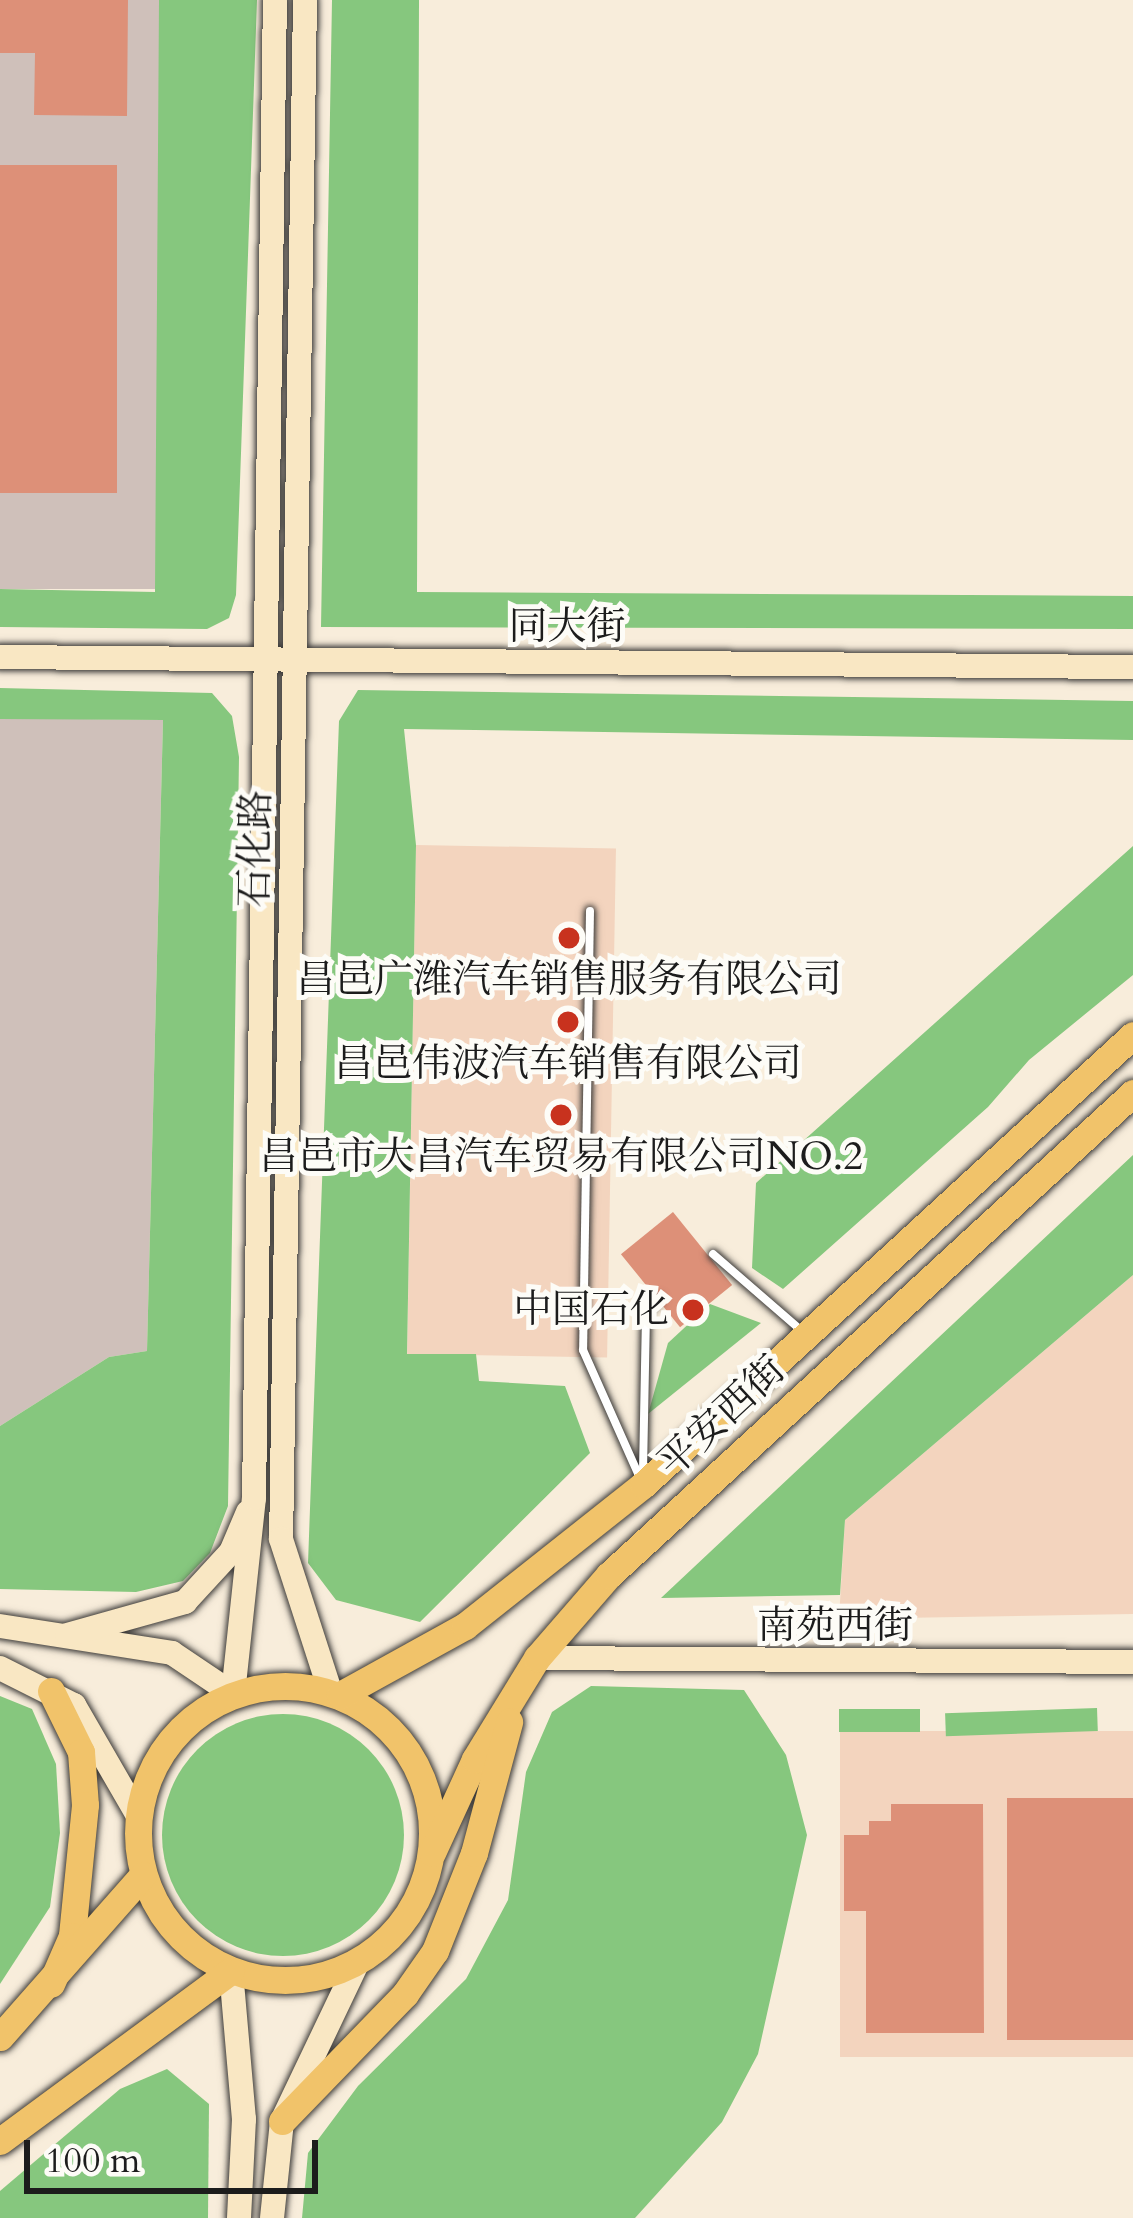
<!DOCTYPE html>
<meta charset="utf-8">
<style>
body{margin:0}
#map{position:relative;width:1133px;height:2218px;overflow:hidden;background:#f8eddb;font-family:Cardo,"Noto Serif SC",serif}
div>[style]{position:absolute}
[style*='--x']{left:calc(var(--x)*1px);top:calc(var(--y)*1px);width:calc(var(--w)*1px);rotate:calc(var(--a)*1deg)}
.built>*{inset:0;background:#f3d4be;transform-origin:0 0}
.industrial>*{inset:0;background:#cfc0ba;transform-origin:0 0}
.green>*{inset:0;background:#86c77e;transform-origin:0 0}
.round{border-radius:50%}
.building>*{inset:0;background:#dd9078;transform-origin:0 0}
.roads{filter:drop-shadow(0 0 3px #3d3b39) drop-shadow(0 0 3px #3d3b39)}
.lane>*{height:8px;margin:-4px;padding:0 4px;transform-origin:4px;border-radius:4px;background:#fff}
.secondary>*{height:24px;margin:-12px;padding:0 12px;transform-origin:12px;border-radius:12px;background:#f9e7c3}
.primary>*{height:27px;margin:-13.5px;padding:0 13.5px;transform-origin:13.5px;border-radius:13.5px;background:#f1c36a}
.primary>.ring{margin:-13.5px;padding:0;box-sizing:content-box;background:none;border:27px solid #f1c36a;border-radius:50%}
.dots>*{width:33px;height:33px;translate:-50% -50%;box-sizing:border-box;border:6px solid #fdfcf7;border-radius:50%}
span{translate:-50% -50%;white-space:nowrap;text-align:center;line-height:1.15;-webkit-text-stroke:10px #fdfcf7;paint-order:stroke}
.street-label{font-size:39px;color:#1c1c1c}
.poi-label{font-size:39px;color:#1c1c1c}
.right{translate:-100% -50%;text-align:right}
.scale{position:absolute;left:24px;top:2140px;width:294px;height:54px;box-sizing:border-box;border:6px solid #1c1c1c;border-top:0;padding-left:15px;font-size:36px;line-height:42px;white-space:nowrap;color:#1c1c1c;-webkit-text-stroke:9px #fdfcf7;paint-order:stroke}
</style>
<div id="map">
<div class="built">
<div style="left:416px;top:845px;width:200px;height:509px;rotate:1deg"></div>
<div style="clip-path:polygon(1133px 1275px,1133px 1614px,839px 1619px,845px 1520px)"></div>
<div style="left:1133px;top:1731px;width:326px;height:293px;rotate:90deg"></div>
</div>
<div class="industrial">
<div style="left:0;top:0;width:159px;height:589px"></div>
<div style="clip-path:polygon(0 718px,163px 720px,147px 1351px,109px 1357px,0 1426px)"></div>
</div>
<div class="green">
<div style="clip-path:polygon(159px 0,257px 0,236px 595px,229px 618px,207px 629px,0 627px,0 589px,155px 592px)"></div>
<div style="clip-path:polygon(332px 0,419px 0,417px 592px,1133px 596px,1133px 629px,321px 627px)"></div>
<div style="clip-path:polygon(0 688px,212px 693px,232px 716px,239px 757px,228px 1506px,210px 1553px,183px 1581px,136px 1592px,0 1589px,0 1426px,109px 1357px,147px 1351px,163px 720px,0 719px)"></div>
<div style="clip-path:polygon(358px 690px,1133px 701px,1133px 740px,404px 729px,416px 845px,407px 1354px,476px 1354px,479px 1381px,565px 1386px,590px 1453px,420px 1622px,336px 1600px,308px 1563px,339px 721px)"></div>
<div style="clip-path:polygon(1133px 846px,1133px 975px,1029px 1060px,988px 1107px,783px 1289px,752px 1268px,756px 1183px)"></div>
<div style="clip-path:polygon(1133px 1155px,1133px 1275px,845px 1520px,840px 1595px,661px 1598px)"></div>
<div style="clip-path:polygon(710px 1304px,761px 1323px,648px 1414px,668px 1343px)"></div>
<div style="clip-path:polygon(591px 1686px,744px 1690px,786px 1755px,807px 1835px,758px 2054px,722px 2122px,635px 2218px,302px 2218px,308px 2153px,358px 2086px,466px 1979px,508px 1900px,526px 1772px,552px 1712px)"></div>
<div style="clip-path:polygon(0 1696px,32px 1709px,56px 1764px,60px 1833px,50px 1907px,0 1984px)"></div>
<div style="left:1097px;top:1708px;width:23px;height:152px;rotate:88deg"></div>
<div style="left:839px;top:1709px;width:81px;height:23px"></div>
<div class="round" style="left:162px;top:1714px;width:242px;height:242px"></div>
<div style="clip-path:polygon(167px 2069px,209px 2104px,208px 2218px,0 2218px,0 2191px,120px 2089px)"></div>
</div>
<div class="building">
<div style="clip-path:polygon(0 0,128px 0,127px 116px,34px 115px,35px 53px,0 53px)"></div>
<div style="left:0;top:165px;width:117px;height:328px"></div>
<div style="left:673px;top:1212px;width:94px;height:67px;rotate:51deg"></div>
<div style="left:1133px;top:1798px;width:242px;height:126px;rotate:90deg"></div>
<div style="clip-path:polygon(891px 1804px,983px 1804px,984px 2033px,866px 2033px,866px 1911px,844px 1911px,844px 1835px,869px 1835px,869px 1821px,891px 1821px)"></div>
</div>
<div class="roads">
<div class="lane">
<div style="--x:590;--y:911;--w:439;--a:90.9"></div>
<div style="--x:583;--y:1350;--w:140;--a:66"></div>
<div style="--x:713;--y:1254;--w:118;--a:40.9"></div>
<div style="--x:643;--y:1471;--w:161;--a:-88.9"></div>
<div style="--x:646;--y:1310;--w:16;--a:-40"></div>
</div>
<div class="secondary">
<div style="--x:305;--y:0;--w:1539;--a:90.89"></div>
<div style="--x:281;--y:1539;--w:160;--a:72.1"></div>
<div style="--x:0;--y:657;--w:1133;--a:0.51"></div>
<div style="--x:0;--y:1626;--w:174;--a:8.9"></div>
<div style="--x:172;--y:1653;--w:73;--a:33.9"></div>
<div style="--x:67;--y:1635;--w:123;--a:-15.6"></div>
<div style="--x:185;--y:1602;--w:68;--a:-47.4"></div>
<div style="--x:231;--y:1552;--w:43;--a:-67"></div>
<div style="--x:537;--y:1658;--w:596;--a:0.38"></div>
<div style="--x:0;--y:1668;--w:83;--a:26.6"></div>
<div style="--x:74;--y:1705;--w:128;--a:60"></div>
<div style="--x:233;--y:1694;--w:197;--a:-83.9"></div>
<div style="--x:254;--y:1498;--w:1498;--a:-89.2"></div>
<div style="--x:231;--y:1971;--w:149;--a:85"></div>
<div style="--x:244;--y:2119;--w:99;--a:92.9"></div>
<div style="--x:272;--y:2218;--w:98;--a:-84.1"></div>
<div style="--x:282;--y:2121;--w:176;--a:-64.5"></div>
</div>
<div class="primary">
<div class="ring" style="left:138px;top:1686px;width:267px;height:267px"></div>
<div style="--x:51;--y:1691;--w:68;--a:63.8"></div>
<div style="--x:81;--y:1752;--w:53;--a:85.7"></div>
<div style="--x:85;--y:1805;--w:132;--a:95.7"></div>
<div style="--x:72;--y:1936;--w:52;--a:113.6"></div>
<div style="--x:340;--y:1695;--w:143;--a:-28.9"></div>
<div style="--x:465;--y:1626;--w:227;--a:-38.4"></div>
<div style="--x:643;--y:1485;--w:665;--a:-42.56"></div>
<div style="--x:432;--y:1853;--w:103;--a:-65.4"></div>
<div style="--x:475;--y:1759;--w:119;--a:-58.5"></div>
<div style="--x:537;--y:1658;--w:110;--a:-49.1"></div>
<div style="--x:609;--y:1575;--w:712;--a:-42.61"></div>
<div style="--x:0;--y:2037;--w:216;--a:-48.6"></div>
<div style="--x:282;--y:2121;--w:177;--a:-45.9"></div>
<div style="--x:405;--y:1994;--w:52;--a:-55.1"></div>
<div style="--x:435;--y:1951;--w:105;--a:-68.3"></div>
<div style="--x:474;--y:1853;--w:136;--a:-75"></div>
<div style="--x:0;--y:2141;--w:287;--a:-36.4"></div>
</div>
</div>
<div class="dots">
<div style="left:569px;top:938px;background:#c8321e"></div>
<div style="left:568px;top:1022px;background:#c8321e"></div>
<div style="left:561px;top:1115px;background:#c8321e"></div>
<div style="left:693px;top:1310px;background:#c8321e"></div>
</div>
<div class="street-label">
<span style="left:567px;top:627px">同大街</span>
<span style="left:256px;top:849px;rotate:-89deg">石化路</span>
<span style="left:722px;top:1417px;rotate:-43deg">平安西街</span>
<span style="left:835px;top:1626px">南苑西街</span>
</div>
<div class="poi-label">
<span style="left:569px;top:980px">昌邑广潍汽车销售服务有限公司</span>
<span style="left:568px;top:1064px">昌邑伟波汽车销售有限公司</span>
<span style="left:561px;top:1157px">昌邑市大昌汽车贸易有限公司NO.2</span>
<span class="right" style="left:669px;top:1310px">中国石化</span>
</div>
<div class="scale">100 m</div>
</div>
